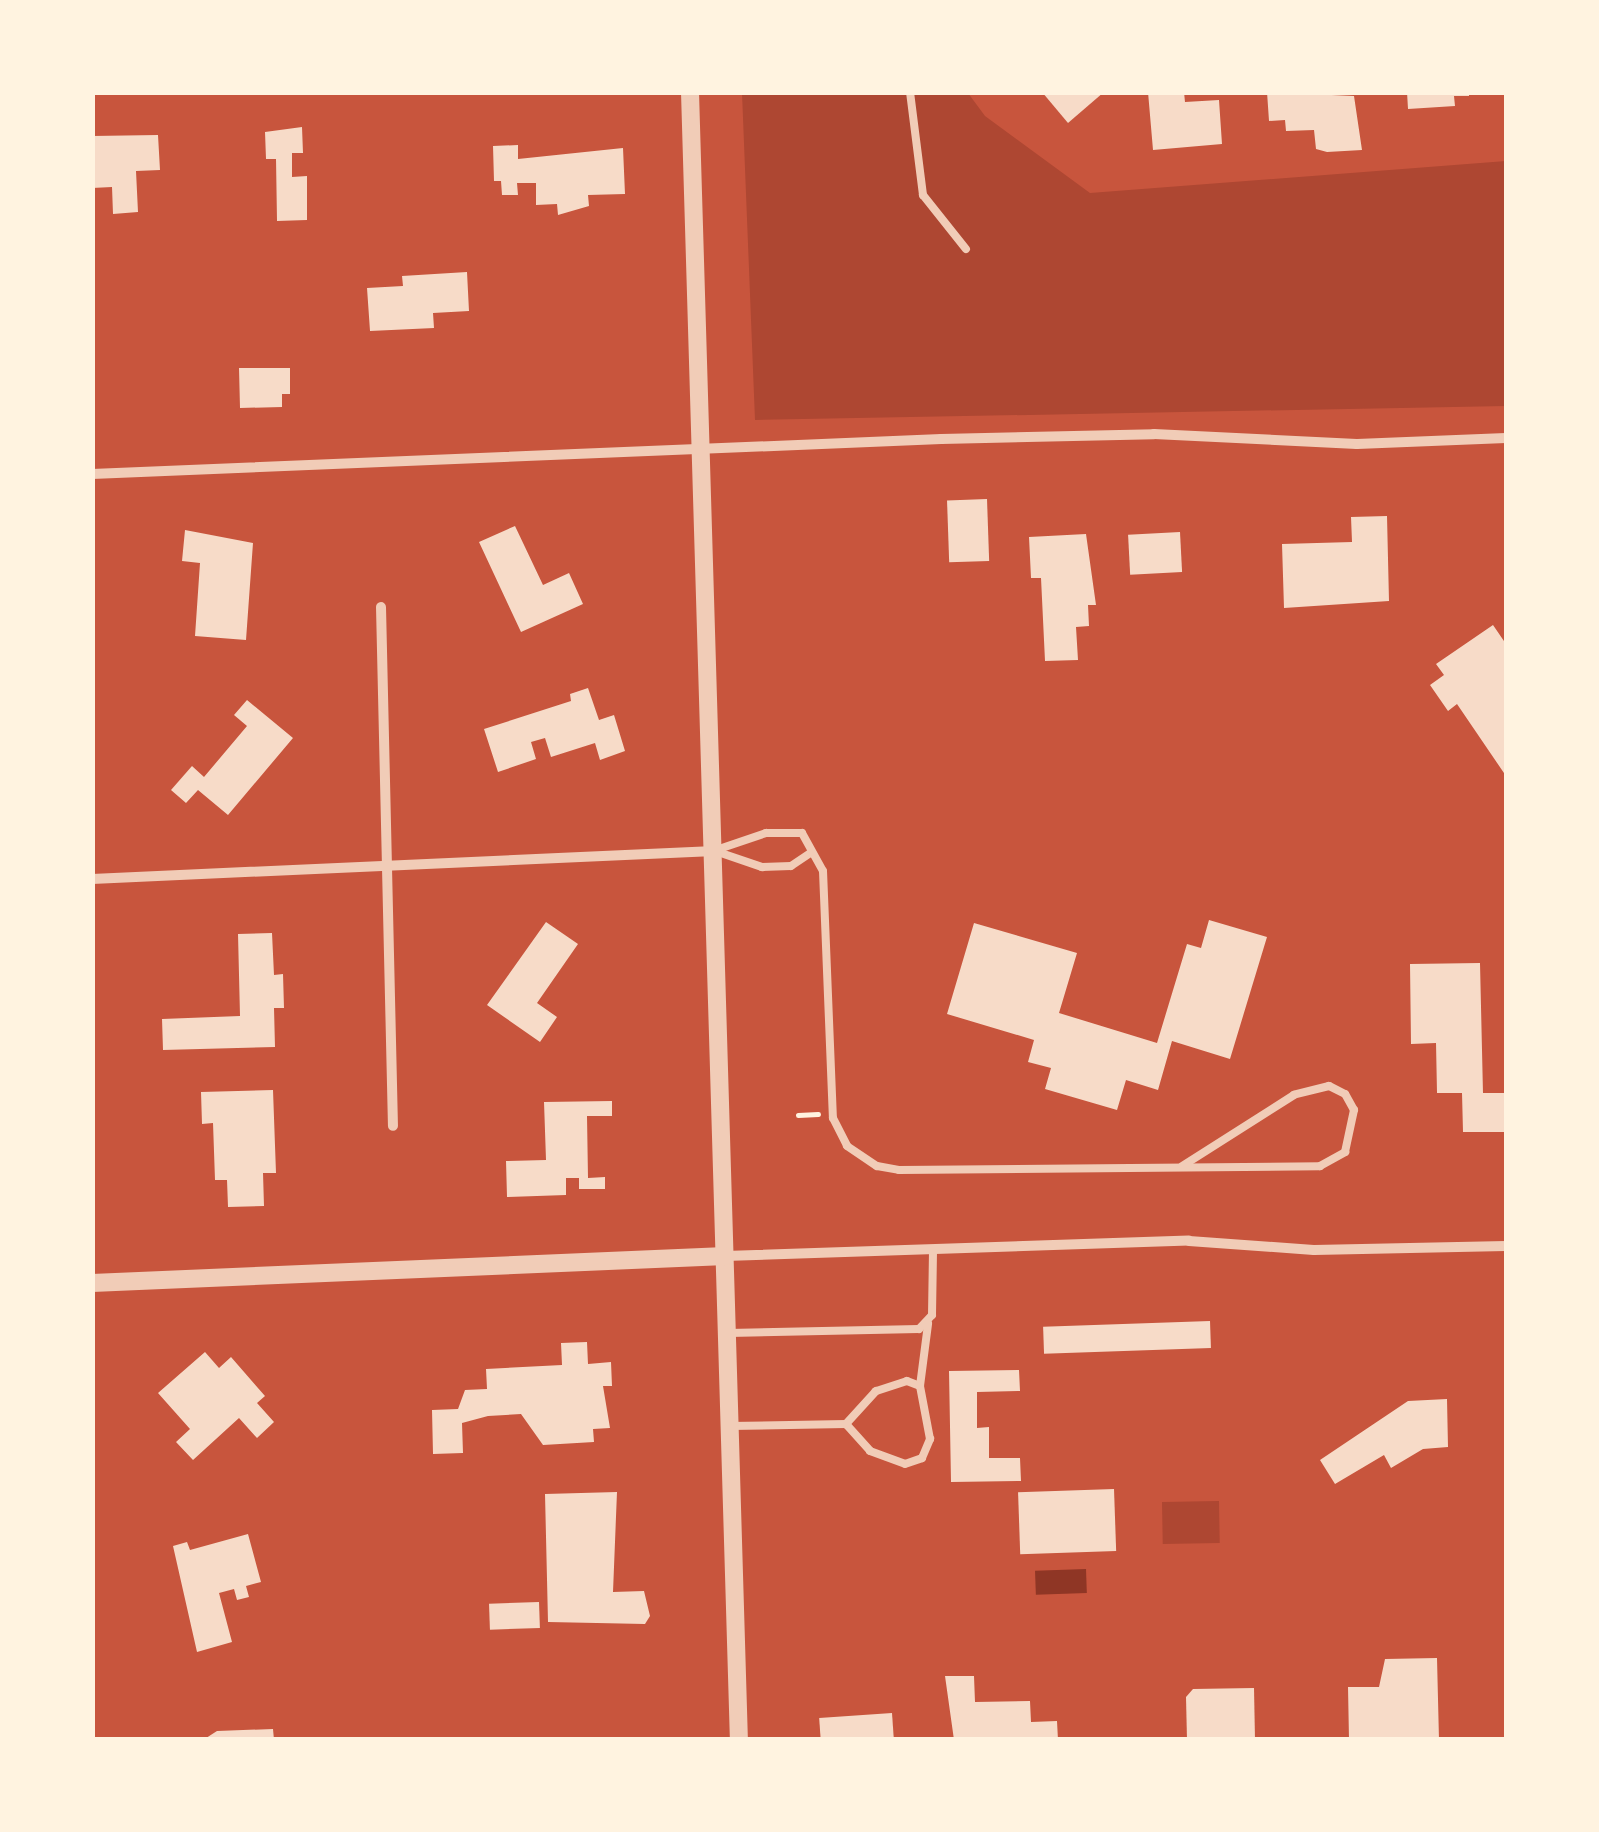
<!DOCTYPE html>
<style>
body{margin:0}
#map{position:relative;width:1599px;height:1832px;overflow:hidden;background:#c8553d;font-family:"Titillium Web",sans-serif}
div>[style]{position:absolute}
[style*='--x']{left:calc(var(--x)*1px);top:calc(var(--y)*1px);width:calc(var(--w)*1px);rotate:calc(var(--a)*1deg)}
.green>*{inset:0;background:#ae4732;transform-origin:0 0}
.water>*{inset:0;background:#8f3625;transform-origin:0 0}
.building>*{inset:0;background:#f7dbc8;transform-origin:0 0}
.path>*{height:5px;margin:-2.5px;padding:0 2.5px;transform-origin:2.5px;border-radius:2.5px;background:#fff3e0}
.service>*{height:8px;margin:-4px;padding:0 4px;transform-origin:4px;border-radius:4px;background:#f1ccb7}
.minor>*{height:10px;margin:-5px;padding:0 5px;transform-origin:5px;border-radius:5px;background:#f1ccb7}
.tertiary>*{height:18px;margin:-9px;padding:0 9px;transform-origin:9px;border-radius:9px;background:#f1ccb7}
span{translate:-50% -50%;white-space:nowrap;text-align:center;line-height:1.15;-webkit-text-stroke:10px #fff3e0;paint-order:stroke}
.frame{position:absolute;inset:0;border:95px solid #fff3e0;pointer-events:none}
</style>
<div id="map">
<div class="green">
<div style="clip-path:polygon(742px 93px,968px 93px,985px 116px,1090px 193px,1506px 161px,1506px 406px,755px 420px)"></div>
<div style="left:1219px;top:1501px;width:42px;height:57px;rotate:89deg"></div>
</div>
<div class="water">
<div style="left:1086px;top:1569px;width:24px;height:51px;rotate:88deg"></div>
</div>
<div class="building">
<div style="clip-path:polygon(1042px 92px,1104px 92px,1068px 123px)"></div>
<div style="clip-path:polygon(1148px 92px,1184px 92px,1185px 102px,1219px 100px,1222px 144px,1153px 150px)"></div>
<div style="clip-path:polygon(1267px 92px,1354px 96px,1362px 150px,1327px 152px,1316px 149px,1314px 130px,1286px 131px,1285px 120px,1269px 121px)"></div>
<div style="clip-path:polygon(1407px 92px,1469px 92px,1469px 96px,1454px 96px,1455px 106px,1408px 109px)"></div>
<div style="clip-path:polygon(302px 127px,303px 153px,292px 153px,292px 177px,307px 176px,307px 220px,277px 221px,276px 159px,266px 159px,265px 132px)"></div>
<div style="clip-path:polygon(158px 135px,160px 170px,136px 171px,138px 212px,113px 214px,112px 187px,92px 188px,92px 136px)"></div>
<div style="clip-path:polygon(518px 145px,518px 159px,623px 148px,625px 194px,588px 195px,589px 206px,558px 215px,557px 204px,536px 205px,536px 183px,517px 183px,518px 195px,502px 195px,501px 181px,494px 181px,493px 146px)"></div>
<div style="clip-path:polygon(467px 272px,469px 311px,433px 313px,434px 328px,370px 331px,367px 288px,403px 286px,402px 276px)"></div>
<div style="clip-path:polygon(239px 368px,290px 368px,290px 394px,282px 394px,282px 407px,240px 408px)"></div>
<div style="left:987px;top:499px;width:62px;height:40px;rotate:88deg"></div>
<div style="clip-path:polygon(1387px 516px,1389px 601px,1284px 608px,1282px 544px,1352px 542px,1351px 517px)"></div>
<div style="clip-path:polygon(515px 526px,543px 585px,569px 573px,583px 604px,521px 632px,479px 542px)"></div>
<div style="clip-path:polygon(185px 530px,253px 543px,246px 640px,195px 636px,200px 563px,182px 561px)"></div>
<div style="left:1180px;top:532px;width:40px;height:52px;rotate:87deg"></div>
<div style="clip-path:polygon(1086px 534px,1096px 605px,1088px 605px,1089px 626px,1076px 627px,1078px 660px,1045px 661px,1041px 578px,1031px 578px,1029px 537px)"></div>
<div style="clip-path:polygon(1493px 625px,1506px 644px,1506px 776px,1457px 704px,1448px 711px,1430px 685px,1444px 675px,1436px 664px)"></div>
<div style="clip-path:polygon(588px 688px,599px 720px,614px 715px,625px 751px,600px 760px,595px 743px,551px 757px,545px 738px,531px 742px,536px 759px,498px 772px,484px 729px,571px 701px,570px 694px)"></div>
<div style="clip-path:polygon(247px 700px,293px 738px,228px 815px,198px 790px,186px 803px,171px 790px,192px 766px,204px 777px,247px 726px,234px 715px)"></div>
<div style="clip-path:polygon(1209px 920px,1267px 937px,1230px 1059px,1172px 1041px,1158px 1090px,1126px 1080px,1117px 1110px,1045px 1089px,1051px 1068px,1028px 1062px,1034px 1040px,947px 1014px,974px 923px,1077px 953px,1059px 1013px,1157px 1043px,1187px 944px,1201px 948px)"></div>
<div style="clip-path:polygon(546px 922px,578px 944px,537px 1003px,557px 1017px,540px 1042px,487px 1005px)"></div>
<div style="clip-path:polygon(272px 933px,274px 975px,283px 974px,284px 1008px,274px 1008px,275px 1047px,163px 1050px,162px 1019px,240px 1016px,238px 934px)"></div>
<div style="clip-path:polygon(1480px 963px,1483px 1093px,1506px 1093px,1506px 1132px,1463px 1132px,1462px 1093px,1437px 1093px,1436px 1043px,1411px 1044px,1410px 964px)"></div>
<div style="clip-path:polygon(273px 1090px,276px 1173px,263px 1173px,264px 1206px,228px 1207px,227px 1180px,215px 1180px,213px 1123px,202px 1124px,201px 1092px)"></div>
<div style="clip-path:polygon(612px 1101px,612px 1116px,587px 1116px,588px 1178px,605px 1177px,605px 1189px,579px 1189px,579px 1178px,566px 1178px,566px 1195px,507px 1197px,506px 1161px,546px 1160px,544px 1102px)"></div>
<div style="left:1210px;top:1321px;width:27px;height:167px;rotate:88deg"></div>
<div style="clip-path:polygon(587px 1342px,588px 1364px,611px 1362px,612px 1386px,603px 1386px,610px 1428px,593px 1429px,594px 1442px,543px 1445px,521px 1414px,488px 1416px,462px 1423px,463px 1453px,433px 1454px,432px 1410px,458px 1409px,465px 1390px,487px 1389px,486px 1369px,562px 1365px,561px 1343px)"></div>
<div style="clip-path:polygon(205px 1352px,219px 1368px,231px 1357px,265px 1396px,257px 1403px,274px 1422px,257px 1438px,239px 1418px,193px 1460px,176px 1442px,190px 1429px,158px 1393px)"></div>
<div style="clip-path:polygon(1019px 1370px,1020px 1391px,977px 1392px,977px 1428px,989px 1427px,989px 1458px,1020px 1458px,1021px 1481px,951px 1482px,949px 1371px)"></div>
<div style="clip-path:polygon(1447px 1399px,1448px 1447px,1423px 1449px,1391px 1468px,1384px 1455px,1335px 1484px,1320px 1460px,1408px 1401px)"></div>
<div style="left:1114px;top:1489px;width:62px;height:96px;rotate:88deg"></div>
<div style="clip-path:polygon(617px 1492px,613px 1592px,644px 1591px,650px 1616px,645px 1624px,548px 1622px,545px 1494px)"></div>
<div style="clip-path:polygon(248px 1534px,261px 1582px,246px 1586px,249px 1597px,237px 1600px,234px 1589px,219px 1593px,232px 1642px,197px 1652px,173px 1546px,187px 1542px,190px 1550px)"></div>
<div style="left:539px;top:1602px;width:26px;height:50px;rotate:88deg"></div>
<div style="clip-path:polygon(1437px 1658px,1439px 1740px,1349px 1740px,1348px 1687px,1379px 1687px,1385px 1659px)"></div>
<div style="clip-path:polygon(945px 1676px,974px 1676px,975px 1702px,1030px 1701px,1031px 1722px,1057px 1721px,1058px 1740px,954px 1740px)"></div>
<div style="clip-path:polygon(1254px 1688px,1255px 1740px,1187px 1740px,1186px 1697px,1193px 1689px)"></div>
<div style="left:892px;top:1713px;width:27px;height:73px;rotate:86deg"></div>
<div style="clip-path:polygon(273px 1729px,274px 1740px,203px 1740px,217px 1731px)"></div>
</div>
<div class="path">
<div style="--x:798;--y:1115;--w:20;--a:-3"></div>
</div>
<div class="service">
<div style="--x:910;--y:92;--w:104;--a:82.8"></div>
<div style="--x:923;--y:195;--w:69;--a:51.5"></div>
<div style="--x:716;--y:850;--w:53;--a:-18.8"></div>
<div style="--x:766;--y:833;--w:36;--a:0"></div>
<div style="--x:802;--y:833;--w:43;--a:61.1"></div>
<div style="--x:823;--y:871;--w:247;--a:87.7"></div>
<div style="--x:833;--y:1118;--w:31;--a:63"></div>
<div style="--x:847;--y:1146;--w:36;--a:34"></div>
<div style="--x:877;--y:1166;--w:22;--a:10"></div>
<div style="--x:899;--y:1170;--w:421;--a:-0.5"></div>
<div style="--x:1320;--y:1166;--w:29;--a:-29"></div>
<div style="--x:1345;--y:1152;--w:43;--a:-77.9"></div>
<div style="--x:1354;--y:1110;--w:18;--a:-119"></div>
<div style="--x:1345;--y:1094;--w:18;--a:-153"></div>
<div style="--x:1329;--y:1086;--w:36;--a:166"></div>
<div style="--x:1294;--y:1095;--w:133;--a:147.6"></div>
<div style="--x:715;--y:851;--w:50;--a:18.8"></div>
<div style="--x:762;--y:867;--w:29;--a:-2"></div>
<div style="--x:791;--y:866;--w:22;--a:-34"></div>
<div style="--x:729;--y:1333;--w:190;--a:-1.2"></div>
<div style="--x:919;--y:1329;--w:19;--a:-47"></div>
<div style="--x:932;--y:1315;--w:65;--a:-89.1"></div>
<div style="--x:920;--y:1386;--w:63;--a:-82.6"></div>
<div style="--x:730;--y:1426;--w:116;--a:-1"></div>
<div style="--x:846;--y:1424;--w:36;--a:48"></div>
<div style="--x:870;--y:1451;--w:37;--a:20"></div>
<div style="--x:905;--y:1464;--w:18;--a:-19"></div>
<div style="--x:922;--y:1458;--w:21;--a:-67"></div>
<div style="--x:930;--y:1439;--w:54;--a:-100.7"></div>
<div style="--x:920;--y:1386;--w:14;--a:-159"></div>
<div style="--x:907;--y:1381;--w:33;--a:162"></div>
<div style="--x:876;--y:1391;--w:45;--a:132.3"></div>
</div>
<div class="minor">
<div style="--x:92;--y:474;--w:850;--a:-2.36"></div>
<div style="--x:941;--y:439;--w:213;--a:-1.3"></div>
<div style="--x:1154;--y:434;--w:203;--a:2.8"></div>
<div style="--x:1357;--y:444;--w:149;--a:-2.3"></div>
<div style="--x:381;--y:607;--w:519;--a:88.68"></div>
<div style="--x:92;--y:879;--w:623;--a:-2.58"></div>
<div style="--x:725;--y:1256;--w:464;--a:-1.9"></div>
<div style="--x:1189;--y:1241;--w:125;--a:4.1"></div>
<div style="--x:1314;--y:1250;--w:192;--a:-1.2"></div>
</div>
<div class="tertiary">
<div style="--x:690;--y:92;--w:1649;--a:88.3"></div>
<div style="--x:92;--y:1283;--w:634;--a:-2.44"></div>
</div>
<div class="frame"></div>
</div>
